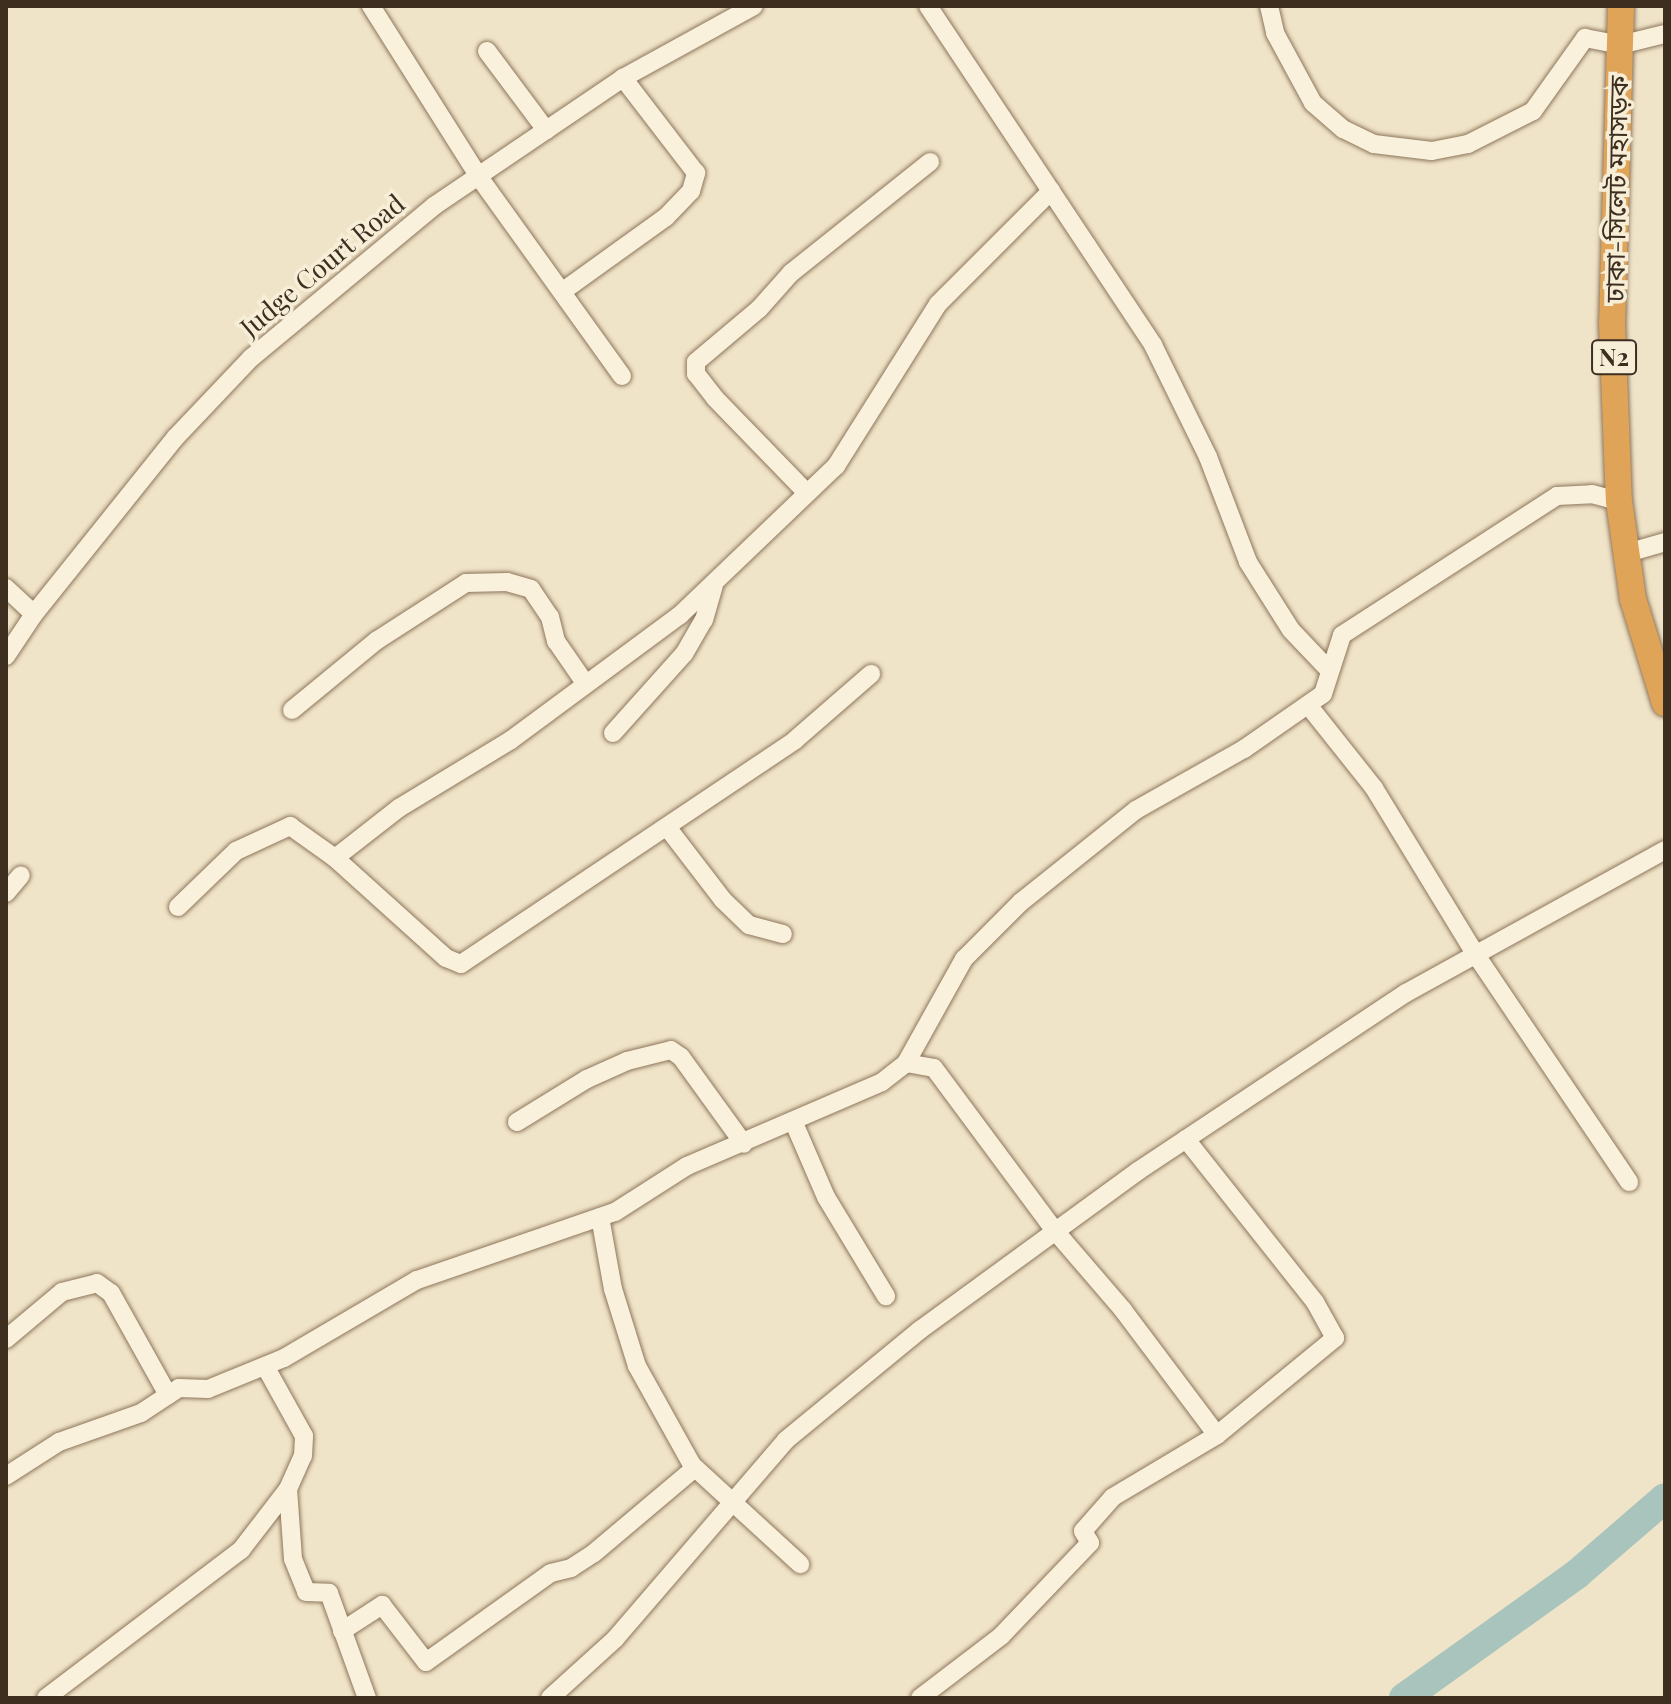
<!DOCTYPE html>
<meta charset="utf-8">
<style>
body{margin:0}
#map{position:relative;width:1671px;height:1704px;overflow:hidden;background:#f0e4c8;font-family:"Playfair Display","Noto Sans Bengali",serif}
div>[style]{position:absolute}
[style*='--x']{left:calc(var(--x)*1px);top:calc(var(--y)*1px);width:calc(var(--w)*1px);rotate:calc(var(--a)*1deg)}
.river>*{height:30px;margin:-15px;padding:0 15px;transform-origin:15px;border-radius:15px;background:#a9c4bc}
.roads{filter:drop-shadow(0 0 2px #8d765c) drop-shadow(0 0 2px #8d765c)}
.minor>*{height:18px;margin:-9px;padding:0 9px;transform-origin:9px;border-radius:9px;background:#faf1dc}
.highway>*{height:26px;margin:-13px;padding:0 13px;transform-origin:13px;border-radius:13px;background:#e0a458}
span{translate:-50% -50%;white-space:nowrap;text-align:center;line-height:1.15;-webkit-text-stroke:7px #f7eed8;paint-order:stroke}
.shield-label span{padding:2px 6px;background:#f7eed8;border:2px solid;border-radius:6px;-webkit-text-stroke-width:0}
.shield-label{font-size:24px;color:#3d2e20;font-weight:700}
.street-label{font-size:26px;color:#3d2e20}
.frame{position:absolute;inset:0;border:8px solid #3d2e20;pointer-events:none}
</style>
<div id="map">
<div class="river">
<div style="--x:1404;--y:1698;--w:213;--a:-35.6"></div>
<div style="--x:1577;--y:1574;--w:116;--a:-40.8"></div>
</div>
<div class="roads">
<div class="minor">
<div style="--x:371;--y:6;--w:202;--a:57.7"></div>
<div style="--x:479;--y:177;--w:245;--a:54.3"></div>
<div style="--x:928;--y:6;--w:407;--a:56.4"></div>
<div style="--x:1153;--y:345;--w:125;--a:63.8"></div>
<div style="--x:1208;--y:457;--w:112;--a:69.1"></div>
<div style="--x:1248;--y:562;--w:80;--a:57.7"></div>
<div style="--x:1291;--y:630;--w:55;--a:46.5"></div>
<div style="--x:1269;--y:6;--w:28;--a:77"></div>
<div style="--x:1275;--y:33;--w:80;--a:61.5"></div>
<div style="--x:1313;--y:103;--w:40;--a:41"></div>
<div style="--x:1343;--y:129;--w:34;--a:26"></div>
<div style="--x:1374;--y:144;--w:58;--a:6.9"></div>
<div style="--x:1432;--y:151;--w:37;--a:-11"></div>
<div style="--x:1468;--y:144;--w:73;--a:-26.9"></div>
<div style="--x:1533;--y:111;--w:90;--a:-54.5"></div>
<div style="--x:1585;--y:38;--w:36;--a:11"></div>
<div style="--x:1620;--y:45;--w:46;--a:-13.7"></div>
<div style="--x:487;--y:51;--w:99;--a:53.2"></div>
<div style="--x:563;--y:291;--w:127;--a:-35.7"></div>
<div style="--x:666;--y:217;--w:36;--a:-46"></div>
<div style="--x:691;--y:191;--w:19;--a:-74"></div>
<div style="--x:696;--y:173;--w:120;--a:-127.5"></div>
<div style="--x:806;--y:492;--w:131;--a:-134.1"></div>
<div style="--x:715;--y:398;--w:31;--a:-128"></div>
<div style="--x:696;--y:374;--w:12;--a:-90"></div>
<div style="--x:696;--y:362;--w:82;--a:-40.1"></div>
<div style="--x:759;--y:309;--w:48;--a:-48.4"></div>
<div style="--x:791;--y:273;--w:178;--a:-38.6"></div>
<div style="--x:1627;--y:553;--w:40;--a:-16"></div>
<div style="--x:6;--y:588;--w:38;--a:43"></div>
<div style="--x:6;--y:656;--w:50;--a:-56.3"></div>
<div style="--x:34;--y:614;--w:227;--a:-51.3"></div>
<div style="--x:176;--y:437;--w:109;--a:-46.5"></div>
<div style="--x:251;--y:358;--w:238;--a:-39.7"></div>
<div style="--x:434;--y:206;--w:228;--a:-34.1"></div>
<div style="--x:623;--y:78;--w:149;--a:-28.8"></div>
<div style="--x:1308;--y:705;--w:106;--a:51.5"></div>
<div style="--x:1374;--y:788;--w:196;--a:58.6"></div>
<div style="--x:1476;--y:955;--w:274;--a:56"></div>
<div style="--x:292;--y:710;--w:109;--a:-39.4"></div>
<div style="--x:376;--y:641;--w:107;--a:-32.8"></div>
<div style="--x:466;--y:583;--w:41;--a:-1.4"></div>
<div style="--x:507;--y:582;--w:25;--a:16"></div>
<div style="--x:531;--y:589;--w:34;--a:56"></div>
<div style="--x:550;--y:617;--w:25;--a:76"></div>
<div style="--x:556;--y:641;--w:51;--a:55.4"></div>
<div style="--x:613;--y:733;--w:106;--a:-48.1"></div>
<div style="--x:684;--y:654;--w:39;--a:-60"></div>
<div style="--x:704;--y:620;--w:36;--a:-74"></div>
<div style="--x:667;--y:827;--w:92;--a:52.5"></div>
<div style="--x:723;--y:900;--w:36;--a:44"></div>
<div style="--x:749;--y:925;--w:35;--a:15"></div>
<div style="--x:335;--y:858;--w:81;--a:-38"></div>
<div style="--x:399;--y:808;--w:131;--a:-31.3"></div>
<div style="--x:511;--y:740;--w:210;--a:-36.5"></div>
<div style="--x:680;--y:615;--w:216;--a:-43.7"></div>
<div style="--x:836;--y:466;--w:191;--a:-57.8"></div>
<div style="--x:938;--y:304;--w:160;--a:-45"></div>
<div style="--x:6;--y:893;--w:23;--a:-50"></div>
<div style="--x:178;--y:907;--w:81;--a:-44"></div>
<div style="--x:236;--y:851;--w:60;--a:-24.8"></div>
<div style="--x:290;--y:826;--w:55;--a:35.4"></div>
<div style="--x:335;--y:858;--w:149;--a:42"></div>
<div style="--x:446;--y:958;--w:16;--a:22"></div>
<div style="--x:461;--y:964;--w:402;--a:-33.8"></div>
<div style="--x:795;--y:740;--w:101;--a:-41"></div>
<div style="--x:906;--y:1063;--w:28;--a:10"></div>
<div style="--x:934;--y:1068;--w:204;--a:53.4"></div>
<div style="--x:1056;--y:1232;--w:103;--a:49.3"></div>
<div style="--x:1123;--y:1310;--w:156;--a:53.1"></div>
<div style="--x:517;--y:1122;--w:82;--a:-31.6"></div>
<div style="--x:587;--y:1079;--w:44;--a:-24.2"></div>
<div style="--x:627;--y:1061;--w:45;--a:-14"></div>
<div style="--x:671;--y:1050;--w:12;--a:35"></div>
<div style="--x:681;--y:1057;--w:107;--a:54.1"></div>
<div style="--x:794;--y:1123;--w:81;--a:66.6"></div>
<div style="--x:826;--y:1197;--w:116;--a:58.8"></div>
<div style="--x:600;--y:1217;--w:73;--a:79.8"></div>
<div style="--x:613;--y:1289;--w:81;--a:72.7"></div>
<div style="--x:637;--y:1366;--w:113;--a:60.9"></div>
<div style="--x:692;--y:1465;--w:147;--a:42.5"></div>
<div style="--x:6;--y:1339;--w:73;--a:-40"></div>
<div style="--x:62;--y:1292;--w:36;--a:-14"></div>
<div style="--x:97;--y:1283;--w:17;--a:36"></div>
<div style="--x:111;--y:1293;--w:117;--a:60.8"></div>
<div style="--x:6;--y:1476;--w:63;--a:-32.7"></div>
<div style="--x:59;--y:1442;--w:87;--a:-19.5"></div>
<div style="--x:141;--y:1413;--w:45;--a:-33.3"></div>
<div style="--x:179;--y:1388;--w:29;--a:2"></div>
<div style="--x:208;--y:1389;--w:82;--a:-22.2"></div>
<div style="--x:284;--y:1358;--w:154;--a:-30.4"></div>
<div style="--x:417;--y:1280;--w:209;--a:-19"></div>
<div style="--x:615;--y:1212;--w:85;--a:-32.6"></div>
<div style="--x:687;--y:1166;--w:212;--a:-23.3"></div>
<div style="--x:882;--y:1082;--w:31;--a:-38"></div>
<div style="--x:906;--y:1063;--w:119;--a:-60.9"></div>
<div style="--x:964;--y:959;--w:81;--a:-45"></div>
<div style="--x:1021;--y:902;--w:147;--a:-38.7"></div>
<div style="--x:1136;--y:810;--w:124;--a:-29.5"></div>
<div style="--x:1244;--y:749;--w:96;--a:-34.8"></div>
<div style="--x:1323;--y:694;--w:62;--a:-72.1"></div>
<div style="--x:1342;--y:635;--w:256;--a:-32.9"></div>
<div style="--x:1557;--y:496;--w:35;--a:-3"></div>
<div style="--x:1592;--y:494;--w:28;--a:15"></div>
<div style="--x:288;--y:1489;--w:70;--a:85.9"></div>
<div style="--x:293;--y:1559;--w:35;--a:68"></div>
<div style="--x:306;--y:1592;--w:23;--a:2"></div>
<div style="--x:329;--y:1593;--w:112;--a:70.1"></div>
<div style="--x:342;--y:1631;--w:48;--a:-33"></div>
<div style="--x:382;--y:1605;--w:72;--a:52.3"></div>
<div style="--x:426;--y:1662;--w:153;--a:-35.5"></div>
<div style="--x:551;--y:1573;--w:21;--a:-14"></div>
<div style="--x:571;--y:1568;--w:27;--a:-33"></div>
<div style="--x:594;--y:1553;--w:132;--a:-40.1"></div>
<div style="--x:46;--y:1698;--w:245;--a:-37.2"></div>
<div style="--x:241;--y:1550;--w:77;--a:-52.4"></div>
<div style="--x:288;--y:1489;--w:36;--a:-66"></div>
<div style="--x:303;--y:1456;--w:20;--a:-87"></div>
<div style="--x:304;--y:1436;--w:80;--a:-119.1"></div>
<div style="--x:550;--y:1698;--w:88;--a:-42.2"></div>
<div style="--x:615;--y:1639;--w:262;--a:-49.3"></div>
<div style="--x:786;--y:1440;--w:173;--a:-39.4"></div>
<div style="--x:920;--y:1330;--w:270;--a:-36.1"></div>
<div style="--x:1138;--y:1171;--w:322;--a:-33.6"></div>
<div style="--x:1406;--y:993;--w:296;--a:-28.9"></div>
<div style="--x:920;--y:1698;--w:102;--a:-37.4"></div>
<div style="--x:1001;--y:1636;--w:129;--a:-46.3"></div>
<div style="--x:1090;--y:1543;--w:14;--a:-120"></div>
<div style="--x:1083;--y:1531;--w:45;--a:-48.6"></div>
<div style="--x:1113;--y:1497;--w:121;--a:-30.8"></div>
<div style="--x:1217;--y:1435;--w:153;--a:-39.4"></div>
<div style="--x:1335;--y:1338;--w:41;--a:-119.1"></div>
<div style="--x:1315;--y:1302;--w:208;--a:-128.4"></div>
</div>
<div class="highway">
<div style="--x:1621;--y:6;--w:316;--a:91.6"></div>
<div style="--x:1612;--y:322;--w:179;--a:87.8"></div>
<div style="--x:1619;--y:501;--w:99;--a:81.9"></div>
<div style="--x:1633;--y:599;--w:109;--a:72.9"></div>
</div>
</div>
<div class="shield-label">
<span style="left:1614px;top:357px">N2</span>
</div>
<div class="street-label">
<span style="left:1616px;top:189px;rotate:-89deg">ঢাকা-সিলেট মহাসড়ক</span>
<span style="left:322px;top:265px;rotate:-40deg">Judge Court Road</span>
</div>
<div class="frame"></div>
</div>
